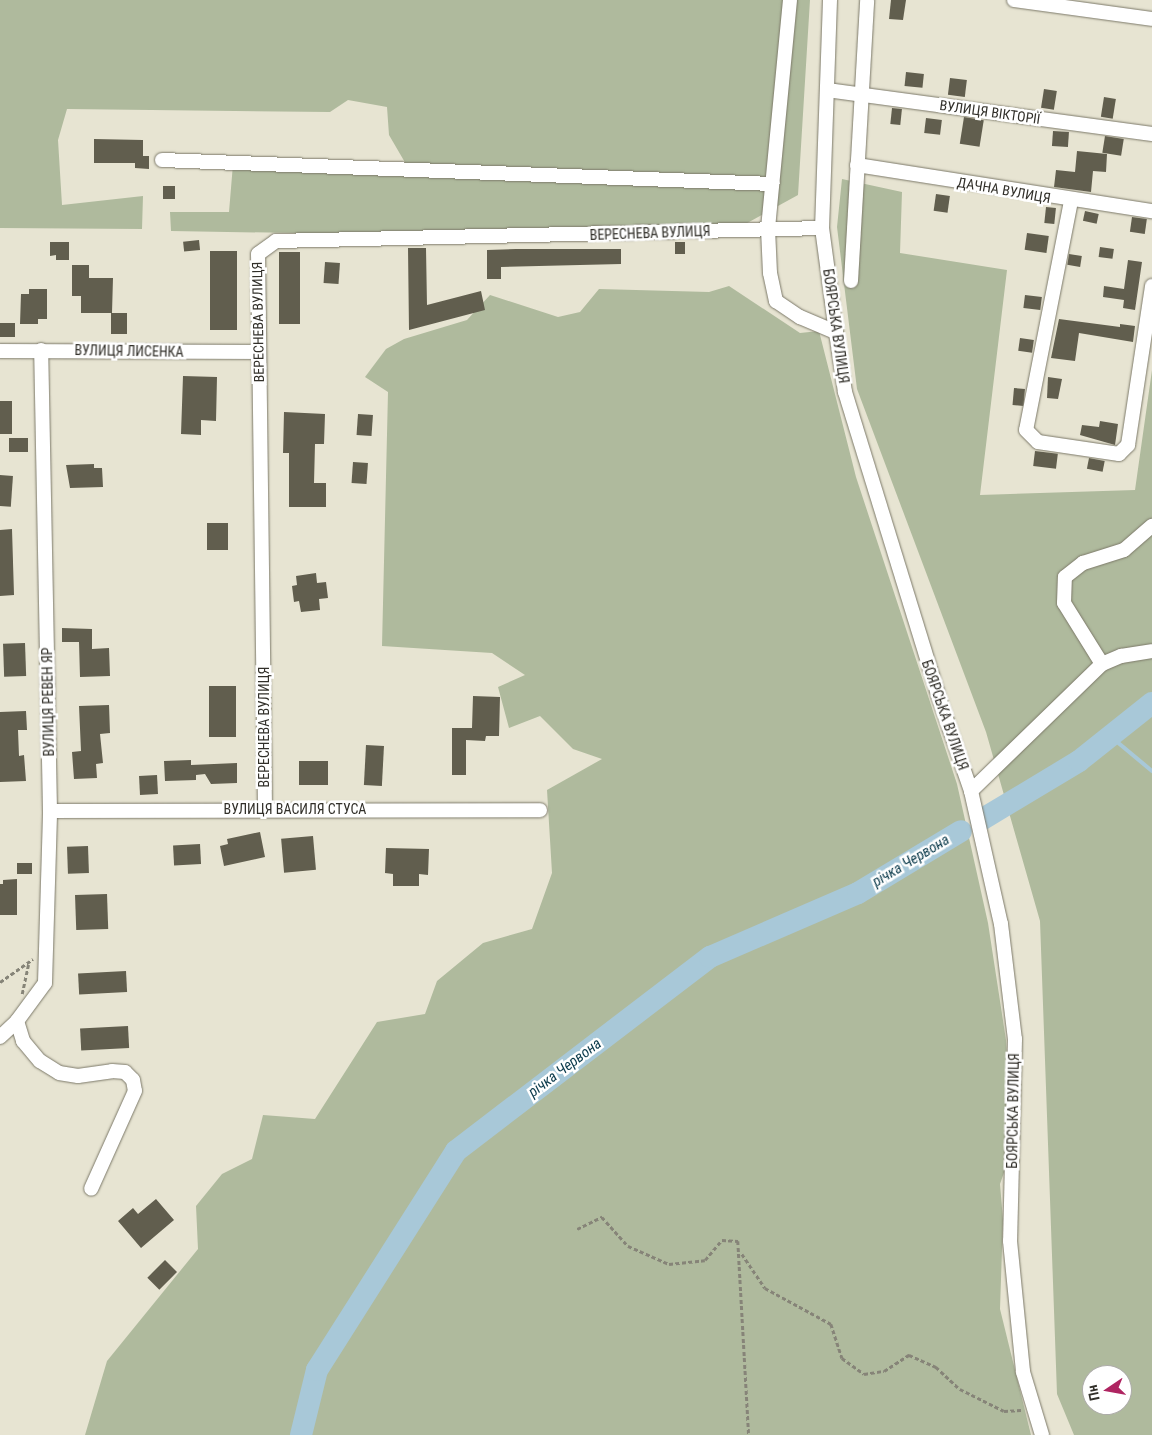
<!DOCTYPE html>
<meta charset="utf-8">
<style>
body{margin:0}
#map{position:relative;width:1152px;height:1435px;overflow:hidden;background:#e7e4d2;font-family:"Roboto Condensed",sans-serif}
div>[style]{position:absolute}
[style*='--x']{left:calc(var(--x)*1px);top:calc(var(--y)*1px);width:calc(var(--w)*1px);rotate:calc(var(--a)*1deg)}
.forest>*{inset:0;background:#afba9d}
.stream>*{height:4px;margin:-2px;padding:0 2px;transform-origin:2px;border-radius:2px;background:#a8c8d8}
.river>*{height:22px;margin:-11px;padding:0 11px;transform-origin:11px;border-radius:11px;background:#a8c8d8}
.building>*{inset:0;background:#615e4e;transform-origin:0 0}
.path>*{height:2.5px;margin-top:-1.25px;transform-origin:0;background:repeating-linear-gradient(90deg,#868478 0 4px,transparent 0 6.5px)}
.roads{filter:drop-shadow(0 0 1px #7c7969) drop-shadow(0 0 1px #7c7969)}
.minor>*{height:14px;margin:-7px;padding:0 7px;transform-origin:7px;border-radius:7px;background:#fff}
span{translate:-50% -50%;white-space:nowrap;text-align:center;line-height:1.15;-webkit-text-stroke:5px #fff;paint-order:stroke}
.street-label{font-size:14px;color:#312f29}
.water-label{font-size:15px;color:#083849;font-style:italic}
.north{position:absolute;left:1082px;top:1365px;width:50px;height:50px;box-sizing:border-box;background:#fff;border:1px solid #adaca9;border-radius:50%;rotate:258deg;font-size:14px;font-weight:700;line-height:20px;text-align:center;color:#312f29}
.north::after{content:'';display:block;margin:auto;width:18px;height:22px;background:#af2461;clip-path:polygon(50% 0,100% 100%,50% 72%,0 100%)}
</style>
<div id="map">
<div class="forest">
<div style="clip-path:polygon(0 0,810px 0,798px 195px,740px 227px,601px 238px,171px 231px,170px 212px,229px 212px,233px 164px,410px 171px,389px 135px,387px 107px,348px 100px,330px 112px,67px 109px,58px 140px,62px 205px,143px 196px,142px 229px,0 228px)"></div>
<div style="clip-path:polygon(evenodd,842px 179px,902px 192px,900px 253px,1007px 270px,980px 495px,1135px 490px,1152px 370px,1152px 1435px,1074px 1435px,1057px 1394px,1040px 921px,986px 732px,857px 389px,837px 227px,842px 179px,1092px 1375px,1122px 1375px,1122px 1405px,1092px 1405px,1092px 1375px)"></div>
<div style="clip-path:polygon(729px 286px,800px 333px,819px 331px,856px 477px,957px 784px,988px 923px,1006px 1040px,1012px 1150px,1000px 1184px,1003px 1220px,1000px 1309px,1031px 1435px,85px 1435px,107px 1361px,198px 1249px,196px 1206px,222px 1174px,252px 1159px,263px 1115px,315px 1119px,377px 1022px,425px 1014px,437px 981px,483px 943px,532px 929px,552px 873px,547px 790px,602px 759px,573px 749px,540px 716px,509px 728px,498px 687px,525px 675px,492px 653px,382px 646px,388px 392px,365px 377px,386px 349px,404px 339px,467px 320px,490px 295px,558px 317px,580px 312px,599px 289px,709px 292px)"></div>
</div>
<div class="stream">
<div style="--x:1110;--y:736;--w:55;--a:39.8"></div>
</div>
<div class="river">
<div style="--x:981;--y:820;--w:114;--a:-31"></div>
<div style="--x:1079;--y:761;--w:93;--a:-38.5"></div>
<div style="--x:301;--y:1435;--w:67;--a:-76.2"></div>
<div style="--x:317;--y:1370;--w:259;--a:-57.6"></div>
<div style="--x:456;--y:1151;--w:320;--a:-37.4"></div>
<div style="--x:710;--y:957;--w:161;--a:-23.4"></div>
<div style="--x:858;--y:893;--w:120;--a:-31"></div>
</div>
<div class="building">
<div style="clip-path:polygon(891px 0,906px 0,903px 20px,889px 19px)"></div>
<div style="left:906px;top:72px;width:18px;height:14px;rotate:6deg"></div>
<div style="left:950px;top:78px;width:17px;height:17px;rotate:7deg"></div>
<div style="left:1044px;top:89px;width:13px;height:19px;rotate:9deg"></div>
<div style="left:1104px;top:97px;width:12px;height:20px;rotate:9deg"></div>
<div style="left:892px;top:108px;width:10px;height:16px;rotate:6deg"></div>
<div style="left:964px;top:117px;width:20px;height:27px;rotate:9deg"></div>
<div style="left:926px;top:118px;width:16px;height:15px;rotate:7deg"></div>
<div style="left:1053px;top:131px;width:16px;height:15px;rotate:4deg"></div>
<div style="left:1105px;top:136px;width:19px;height:17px;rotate:9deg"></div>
<div style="clip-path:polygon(94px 139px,143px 140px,143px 156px,149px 156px,149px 169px,135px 168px,135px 163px,94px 163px)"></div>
<div style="clip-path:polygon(1077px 151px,1107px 154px,1106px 172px,1093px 171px,1091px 192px,1054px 187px,1056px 170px,1075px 172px)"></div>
<div style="left:163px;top:186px;width:12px;height:13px"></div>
<div style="left:936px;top:194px;width:14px;height:17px;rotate:8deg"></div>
<div style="left:1046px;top:207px;width:10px;height:16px;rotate:6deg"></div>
<div style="left:1085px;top:211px;width:14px;height:10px;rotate:12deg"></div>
<div style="left:1132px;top:217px;width:15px;height:15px;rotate:8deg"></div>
<div style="left:1027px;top:233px;width:22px;height:17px;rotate:8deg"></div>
<div style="left:199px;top:240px;width:10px;height:16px;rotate:84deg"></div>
<div style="clip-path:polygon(50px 242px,69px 242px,69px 260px,56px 260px,56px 255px,50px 256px)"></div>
<div style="left:675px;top:242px;width:10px;height:12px"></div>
<div style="left:1100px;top:247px;width:14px;height:10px;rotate:8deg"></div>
<div style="clip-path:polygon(408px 248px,426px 248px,427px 305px,481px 291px,485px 310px,409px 330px)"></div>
<div style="clip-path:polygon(516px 249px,621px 249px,621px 264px,501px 267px,501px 279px,487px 279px,487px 250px)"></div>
<div style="left:210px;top:251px;width:27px;height:79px"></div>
<div style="left:279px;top:252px;width:21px;height:72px"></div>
<div style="left:1069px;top:254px;width:13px;height:11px;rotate:9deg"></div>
<div style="clip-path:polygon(1128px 260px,1142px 262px,1135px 310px,1123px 308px,1124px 300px,1103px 297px,1104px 286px,1124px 289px)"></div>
<div style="left:325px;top:262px;width:15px;height:21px;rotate:4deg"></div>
<div style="clip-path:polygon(72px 265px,89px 265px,89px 278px,113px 278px,112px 313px,81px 313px,81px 296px,72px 296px)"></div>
<div style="clip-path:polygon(29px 289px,47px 289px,47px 319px,38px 319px,38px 324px,20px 324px,21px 294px,29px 294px)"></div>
<div style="left:1025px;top:295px;width:17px;height:13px;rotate:7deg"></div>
<div style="left:111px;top:313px;width:16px;height:21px"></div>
<div style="clip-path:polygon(1059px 319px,1120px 327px,1120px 324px,1135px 326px,1133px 342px,1079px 333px,1075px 361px,1051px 358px)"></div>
<div style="left:15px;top:323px;width:14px;height:15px;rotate:90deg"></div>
<div style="left:1020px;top:338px;width:14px;height:13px;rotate:8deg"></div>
<div style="clip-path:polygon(183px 376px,217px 377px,216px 421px,201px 420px,201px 435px,181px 434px)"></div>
<div style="clip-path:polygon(1048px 377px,1062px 379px,1058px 399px,1047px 398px)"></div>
<div style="left:1014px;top:388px;width:11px;height:17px;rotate:5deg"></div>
<div style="left:0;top:401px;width:12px;height:33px"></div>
<div style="clip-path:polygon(284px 412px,325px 414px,324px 444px,315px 444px,314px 483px,326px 483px,326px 507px,289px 507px,289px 453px,283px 453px)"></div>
<div style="left:358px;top:414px;width:15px;height:21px;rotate:4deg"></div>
<div style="clip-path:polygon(1100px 421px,1118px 424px,1115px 445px,1080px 435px,1082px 425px,1099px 427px)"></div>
<div style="left:9px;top:438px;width:19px;height:14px"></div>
<div style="left:1035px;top:451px;width:23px;height:15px;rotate:7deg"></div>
<div style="left:1089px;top:458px;width:16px;height:11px;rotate:11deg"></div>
<div style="left:353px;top:462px;width:15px;height:21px;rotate:4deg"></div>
<div style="clip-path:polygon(94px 464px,94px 468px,102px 468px,103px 487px,70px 488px,66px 465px)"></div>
<div style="left:0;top:475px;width:13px;height:31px;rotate:4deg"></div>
<div style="left:228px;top:523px;width:27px;height:21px;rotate:90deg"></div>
<div style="clip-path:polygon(12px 529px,14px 595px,0 596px,0 530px)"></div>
<div style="clip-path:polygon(316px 573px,317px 583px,326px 582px,328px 598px,319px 599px,320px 610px,301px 612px,299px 601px,294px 602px,292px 586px,297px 585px,296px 576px)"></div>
<div style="clip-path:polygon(62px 628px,92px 629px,92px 649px,109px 648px,110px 676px,80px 677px,79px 642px,62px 642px)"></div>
<div style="left:25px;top:643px;width:33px;height:22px;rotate:88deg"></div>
<div style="left:236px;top:686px;width:51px;height:27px;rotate:90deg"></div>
<div style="clip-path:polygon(473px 696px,500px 697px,499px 736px,486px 736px,485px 741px,466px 740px,466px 775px,452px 775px,452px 728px,472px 728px)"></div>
<div style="clip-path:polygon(109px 705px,110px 733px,100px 734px,103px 763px,96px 764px,97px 778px,74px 779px,72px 752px,81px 751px,79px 706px)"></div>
<div style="clip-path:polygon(26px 711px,27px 730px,18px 730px,19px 756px,24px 755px,26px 781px,0 782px,0 712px)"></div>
<div style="left:366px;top:745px;width:18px;height:40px;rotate:3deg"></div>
<div style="clip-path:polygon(191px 760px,191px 765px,237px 763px,237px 783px,211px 784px,205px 774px,196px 775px,196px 780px,165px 781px,164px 761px)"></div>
<div style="left:299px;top:761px;width:29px;height:24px"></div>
<div style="left:157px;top:775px;width:19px;height:18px;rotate:87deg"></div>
<div style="clip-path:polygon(260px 832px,265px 857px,224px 866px,220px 846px,228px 844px,227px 839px)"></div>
<div style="left:313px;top:836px;width:34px;height:32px;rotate:85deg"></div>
<div style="left:200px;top:844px;width:20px;height:27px;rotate:87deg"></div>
<div style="left:88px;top:846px;width:27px;height:21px;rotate:88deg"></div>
<div style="clip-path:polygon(386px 848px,429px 849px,428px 875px,419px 874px,419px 886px,393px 886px,393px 874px,385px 873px)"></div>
<div style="left:17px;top:863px;width:15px;height:11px"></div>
<div style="clip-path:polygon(17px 879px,17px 915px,0 915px,0 884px,3px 884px,3px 880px)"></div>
<div style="left:107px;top:894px;width:35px;height:32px;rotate:88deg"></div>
<div style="left:126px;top:971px;width:21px;height:48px;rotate:87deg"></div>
<div style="left:128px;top:1026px;width:22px;height:48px;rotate:87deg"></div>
<div style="clip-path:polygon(156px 1199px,174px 1220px,141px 1248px,118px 1221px,133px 1208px,138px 1214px)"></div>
<div style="left:165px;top:1260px;width:17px;height:25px;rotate:45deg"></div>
</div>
<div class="path">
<div style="--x:0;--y:982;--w:40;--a:-34.9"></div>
<div style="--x:22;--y:994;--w:30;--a:-78"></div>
<div style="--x:577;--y:1229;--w:28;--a:-26"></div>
<div style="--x:602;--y:1217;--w:39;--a:48"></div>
<div style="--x:628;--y:1246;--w:45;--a:23.7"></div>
<div style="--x:669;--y:1264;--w:36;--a:-6"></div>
<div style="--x:705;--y:1260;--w:26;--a:-50"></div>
<div style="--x:722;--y:1240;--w:16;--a:4"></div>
<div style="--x:738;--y:1241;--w:194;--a:86.8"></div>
<div style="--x:742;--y:1254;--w:41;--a:55.9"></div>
<div style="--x:765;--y:1288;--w:75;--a:28.6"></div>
<div style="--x:831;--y:1324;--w:36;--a:72"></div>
<div style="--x:842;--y:1358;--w:27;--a:36"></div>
<div style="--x:864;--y:1374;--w:20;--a:-9"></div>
<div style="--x:884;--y:1371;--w:30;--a:-33"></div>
<div style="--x:909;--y:1355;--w:30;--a:24"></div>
<div style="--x:936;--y:1367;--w:33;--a:43"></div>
<div style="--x:960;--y:1389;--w:49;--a:26.6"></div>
<div style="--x:1004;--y:1411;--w:17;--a:-3"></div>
</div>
<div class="roads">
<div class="minor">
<div style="--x:790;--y:0;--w:230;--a:95.5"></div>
<div style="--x:768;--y:229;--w:44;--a:87.4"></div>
<div style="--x:770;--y:273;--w:29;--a:78"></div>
<div style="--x:776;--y:301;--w:29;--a:34"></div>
<div style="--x:800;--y:317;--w:39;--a:23"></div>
<div style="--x:830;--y:0;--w:228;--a:92"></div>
<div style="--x:822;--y:228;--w:105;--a:82.3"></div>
<div style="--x:836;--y:332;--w:61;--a:81.5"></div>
<div style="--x:845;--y:392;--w:317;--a:72.9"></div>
<div style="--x:938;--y:695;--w:102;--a:71"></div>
<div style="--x:971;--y:791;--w:136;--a:77.3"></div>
<div style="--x:1001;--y:924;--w:116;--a:83.1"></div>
<div style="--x:1015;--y:1039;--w:202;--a:91.4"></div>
<div style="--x:1010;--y:1241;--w:132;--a:84.3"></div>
<div style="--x:1023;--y:1372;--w:66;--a:73.2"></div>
<div style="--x:1014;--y:0;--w:139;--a:7.8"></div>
<div style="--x:827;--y:90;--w:328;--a:7.7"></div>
<div style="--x:162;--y:160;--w:611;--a:2.25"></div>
<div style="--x:857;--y:165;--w:299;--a:8.9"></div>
<div style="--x:1071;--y:201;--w:233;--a:101.1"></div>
<div style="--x:1026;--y:430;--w:17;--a:45"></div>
<div style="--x:1038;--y:442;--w:82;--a:8.4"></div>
<div style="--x:1119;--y:454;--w:13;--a:-45"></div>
<div style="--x:1128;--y:445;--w:161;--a:-81.4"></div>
<div style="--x:851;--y:281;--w:281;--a:-86.7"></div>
<div style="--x:0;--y:351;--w:259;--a:0.2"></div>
<div style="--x:1102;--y:664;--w:72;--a:-121.9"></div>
<div style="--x:1064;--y:603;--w:26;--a:-88"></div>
<div style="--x:1065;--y:577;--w:23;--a:-38"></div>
<div style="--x:1083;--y:563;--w:43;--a:-17.6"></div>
<div style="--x:1124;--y:550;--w:37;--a:-41"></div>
<div style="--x:971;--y:791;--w:182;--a:-44.1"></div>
<div style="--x:1102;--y:664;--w:21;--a:-23"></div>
<div style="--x:1121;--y:656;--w:31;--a:-9"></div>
<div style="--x:265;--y:808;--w:554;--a:-90.72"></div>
<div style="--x:258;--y:254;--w:22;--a:-36"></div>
<div style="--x:276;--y:241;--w:546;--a:-1.36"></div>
<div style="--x:50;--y:811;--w:490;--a:-0.1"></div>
<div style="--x:17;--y:1021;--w:21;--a:73"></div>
<div style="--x:23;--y:1041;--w:26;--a:50"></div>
<div style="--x:40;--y:1061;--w:22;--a:32"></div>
<div style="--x:59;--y:1073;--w:19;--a:9"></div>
<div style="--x:78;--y:1076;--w:34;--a:-8"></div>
<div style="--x:112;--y:1071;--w:13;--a:4"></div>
<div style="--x:125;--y:1072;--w:11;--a:45"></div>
<div style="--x:133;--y:1080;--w:11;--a:80"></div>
<div style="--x:135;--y:1091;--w:107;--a:114.2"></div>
<div style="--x:0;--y:1037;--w:23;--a:-43"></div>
<div style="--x:17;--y:1021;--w:47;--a:-53.6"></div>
<div style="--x:45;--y:983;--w:172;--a:-88.3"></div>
<div style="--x:50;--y:811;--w:461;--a:-91.1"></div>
</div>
</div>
<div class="street-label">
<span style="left:990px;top:112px;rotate:8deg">ВУЛИЦЯ ВІКТОРІЇ</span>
<span style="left:1004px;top:190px;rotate:10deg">ДАЧНА ВУЛИЦЯ</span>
<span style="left:650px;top:233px;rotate:-2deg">ВЕРЕСНЕВА ВУЛИЦЯ</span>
<span style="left:258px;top:322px;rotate:-91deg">ВЕРЕСНЕВА ВУЛИЦЯ</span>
<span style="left:836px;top:326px;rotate:82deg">БОЯРСЬКА ВУЛИЦЯ</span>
<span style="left:129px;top:351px;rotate:1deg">ВУЛИЦЯ ЛИСЕНКА</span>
<span style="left:48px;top:702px;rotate:-91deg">ВУЛИЦЯ РЕВЕН ЯР</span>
<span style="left:945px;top:715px;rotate:71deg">БОЯРСЬКА ВУЛИЦЯ</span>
<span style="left:264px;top:727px;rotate:-90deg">ВЕРЕСНЕВА ВУЛИЦЯ</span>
<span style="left:295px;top:809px">ВУЛИЦЯ ВАСИЛЯ СТУСА</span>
<span style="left:1013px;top:1111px;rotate:-89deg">БОЯРСЬКА ВУЛИЦЯ</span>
</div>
<div class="water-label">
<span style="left:911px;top:861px;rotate:-31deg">річка Червона</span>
<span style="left:565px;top:1068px;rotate:-37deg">річка Червона</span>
</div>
<div class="north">Пн</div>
</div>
